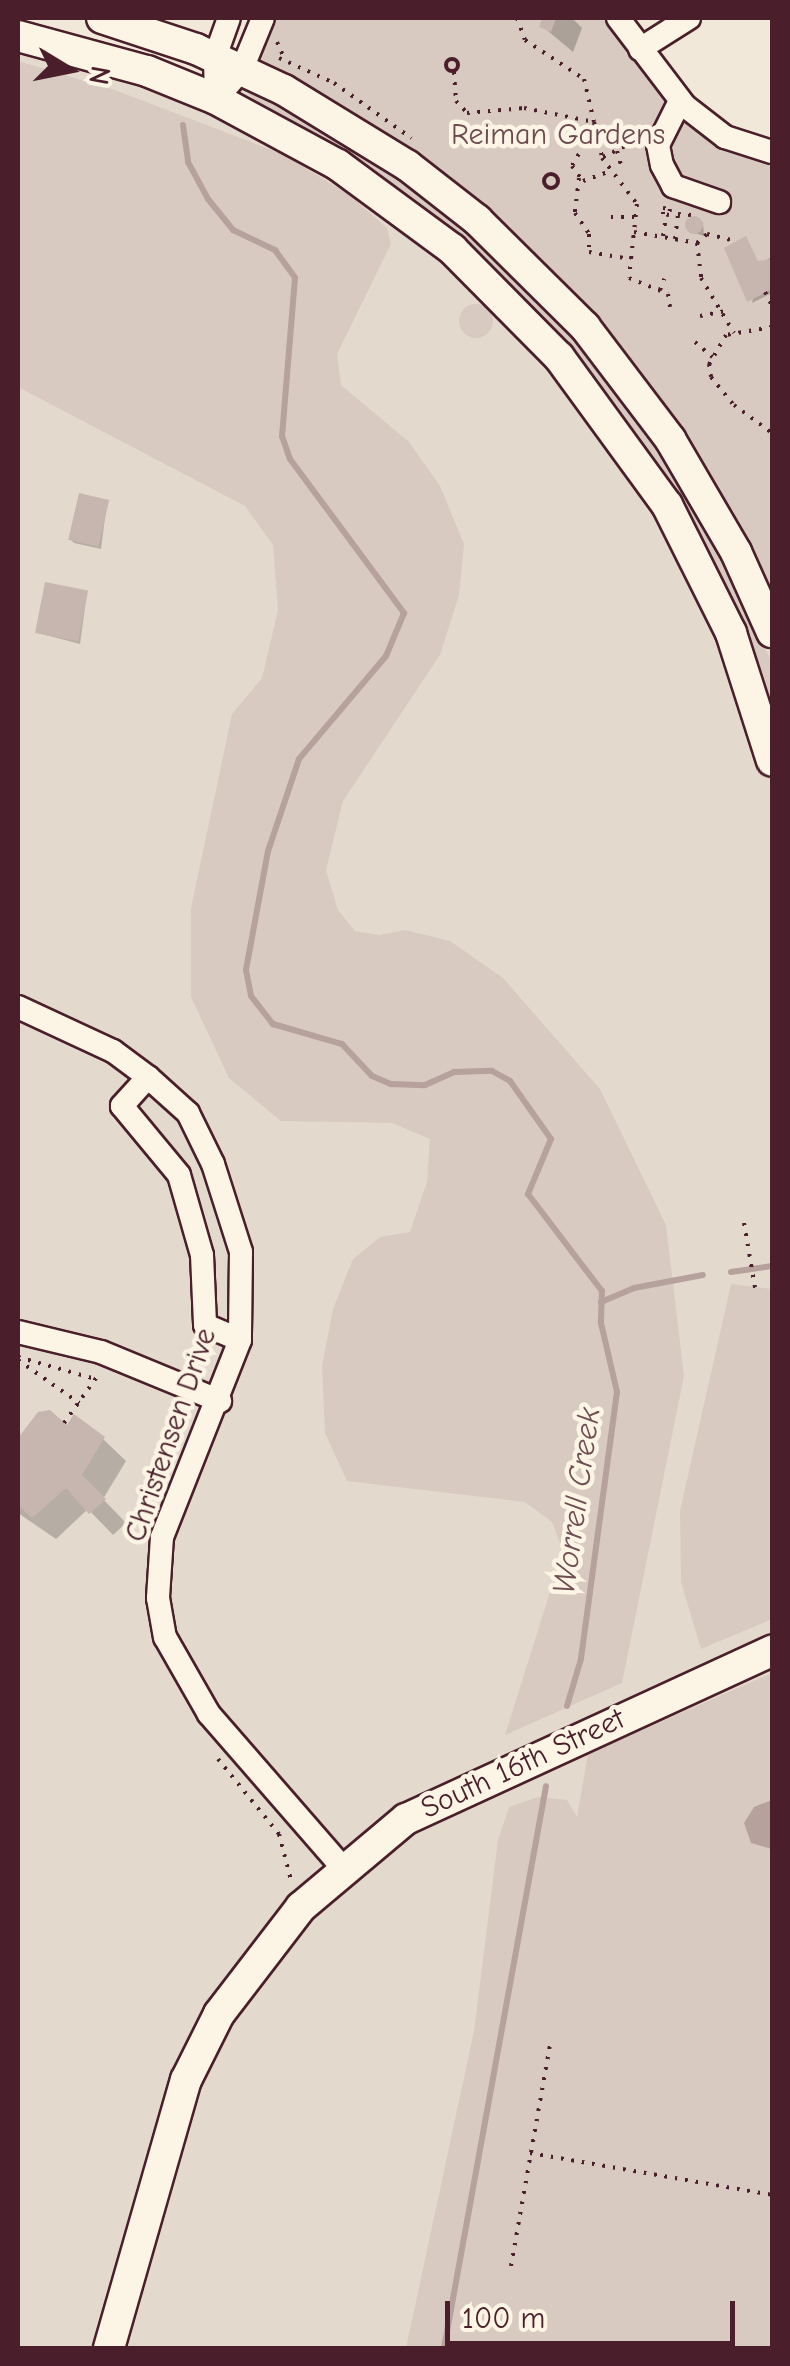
<!DOCTYPE html>
<html>
<head>
<meta charset="utf-8">
<style>
  body { margin:0 }
  #map { position:relative; width:790px; height:2366px; overflow:hidden; background:#f1e8da; font-family:"Comic Neue",sans-serif }
  div>[style] { position:absolute }
  [style*='--x'] { left:calc(var(--x)*1px); top:calc(var(--y)*1px); width:calc(var(--w)*1px); rotate:calc(var(--a)*1deg) }
  .built>* { inset:0; background:#e4d9cd }
  .green>* { inset:0; background:#d8cac0 }
  .round { border-radius:50% }
  .water>* { inset:0; background:#b6a19c }
  .shadow>* { inset:0; background:#0003 }
  .stream>* { height:6px; margin:-3px; padding:0 3px; transform-origin:3px; border-radius:3px; background:#b6a19c }
  .building>* { inset:0; background:#c7b6af; transform-origin:0 0 }
  .path>* { height:4px; margin-top:-2px; transform-origin:0; background:repeating-linear-gradient(90deg,#4a1f2b 0 2.5px,transparent 0 10.5px) }
  .path>.ring { margin:-2px; padding:0; box-sizing:content-box; background:none; border:4px solid #4a1f2b; border-radius:50% }
  .roads { filter:drop-shadow(2px 0 #4a1f2b) drop-shadow(-2px 0 #4a1f2b) drop-shadow(0 2px #4a1f2b) drop-shadow(0 -2px #4a1f2b) }
  .minor>* { height:22px; margin:-11px; padding:0 11px; transform-origin:11px; border-radius:11px; background:#fcf5e5 }
  .major>* { height:30px; margin:-15px; padding:0 15px; transform-origin:15px; border-radius:15px; background:#fcf5e5 }
  span { translate:-50% -50%; white-space:nowrap; text-align:center; line-height:1.15; -webkit-text-stroke:9px #fcf5e5; paint-order:stroke }
  .park-label { font-size:30px; color:#6e4a50 }
  .street-label { font-size:30px; color:#4a1f2b }
  .water-label { font-size:32px; color:#704c53; font-style:italic }
  .frame { position:absolute; inset:0; border:20px solid #4a1f2b; pointer-events:none }
  .north { position:absolute; left:20px; top:20px; width:100px; height:100px; -webkit-text-stroke:8px #fcf5e5; paint-order:stroke; rotate:100deg; font-size:28px; font-weight:700; line-height:40px; text-align:center; color:#4a1f2b }
  .north::after { content:''; display:block; margin:auto; width:35px; height:45px; background:#4a1f2b; clip-path:polygon(50% 0,100% 100%,50% 72%,0 100%) }
  .scale { position:absolute; left:445px; top:2301px; width:290px; height:45px; box-sizing:border-box; border:5px solid #4a1f2b; border-top:0; padding-left:12px; font-size:30px; line-height:35px; white-space:nowrap; color:#4a1f2b; -webkit-text-stroke:8px #fcf5e5; paint-order:stroke }
</style>
</head>
<body>
<div id="map">
  <div class="built">
    <i style="clip-path:polygon(18px 36px,230px 85px,685px 106px,772px 152px,772px 2348px,18px 2348px)"></i>
  </div>
  <div class="green">
    <i style="clip-path:polygon(263px 18px,618px 18px,685px 106px,772px 152px,772px 632px,701px 487px,477px 220px,242px 69px)"></i>
    <i style="clip-path:polygon(18px 61px,115px 90px,282px 154px,348px 194px,387px 228px,391px 244px,337px 354px,341px 385px,409px 442px,440px 486px,464px 544px,459px 595px,440px 655px,343px 801px,326px 870px,338px 910px,355px 931px,379px 935px,405px 930px,450px 941px,503px 978px,600px 1089px,666px 1225px,684px 1376px,622px 1683px,505px 1735px,563px 1551px,552px 1522px,525px 1502px,347px 1481px,325px 1433px,322px 1366px,333px 1309px,353px 1259px,380px 1237px,410px 1232px,427px 1182px,430px 1139px,392px 1123px,281px 1121px,229px 1078px,191px 997px,191px 908px,232px 714px,262px 678px,278px 610px,273px 545px,245px 506px,18px 387px)"></i>
    <i style="clip-path:polygon(248px 85px,438px 202px,557px 310px,689px 487px,772px 663px,772px 714px,675px 493px,575px 354px,491px 267px,265px 111px,245px 90px)"></i>
    <i class="round" style="left:459px;top:304px;width:34px;height:34px"></i>
    <i style="clip-path:polygon(731px 1284px,772px 1289px,772px 1619px,701px 1649px,681px 1582px,680px 1511px)"></i>
    <i style="clip-path:polygon(772px 1673px,772px 2348px,406px 2348px,474px 2031px,498px 1840px,509px 1807px,538px 1797px,567px 1800px,577px 1817px,588px 1754px)"></i>
  </div>
  <div class="water">
    <i style="clip-path:polygon(772px 1800px,772px 1849px,751px 1843px,744px 1823px,754px 1807px)"></i>
  </div>
  <div class="shadow">
    <i style="clip-path:polygon(545px 18px,572px 18px,582px 28px,573px 52px,542px 26px)"></i>
    <i style="clip-path:polygon(686px 221px,703px 222px,704px 236px,688px 231px)"></i>
    <i style="clip-path:polygon(770px 258px,772px 293px,752px 303px,759px 264px)"></i>
    <i style="clip-path:polygon(107px 502px,101px 549px,74px 543px,71px 540px)"></i>
    <i style="clip-path:polygon(87px 593px,80px 644px,38px 633px)"></i>
    <i style="clip-path:polygon(39px 1414px,103px 1439px,126px 1461px,103px 1499px,126px 1523px,113px 1535px,88px 1509px,56px 1539px,18px 1513px,18px 1442px)"></i>
  </div>
  <div class="stream">
    <i style="--x:183;--y:125;--w:37;--a:82"></i>
    <i style="--x:188;--y:162;--w:42;--a:61.6"></i>
    <i style="--x:208;--y:199;--w:40;--a:51"></i>
    <i style="--x:233;--y:230;--w:47;--a:25.5"></i>
    <i style="--x:275;--y:250;--w:34;--a:54"></i>
    <i style="--x:295;--y:278;--w:159;--a:94.7"></i>
    <i style="--x:282;--y:436;--w:24;--a:71"></i>
    <i style="--x:290;--y:459;--w:192;--a:53.5"></i>
    <i style="--x:404;--y:613;--w:47;--a:112.7"></i>
    <i style="--x:386;--y:656;--w:135;--a:130.2"></i>
    <i style="--x:299;--y:759;--w:97;--a:108.6"></i>
    <i style="--x:268;--y:851;--w:121;--a:100.5"></i>
    <i style="--x:246;--y:970;--w:26;--a:79"></i>
    <i style="--x:251;--y:996;--w:36;--a:52"></i>
    <i style="--x:273;--y:1024;--w:72;--a:16.2"></i>
    <i style="--x:342;--y:1044;--w:44;--a:46.8"></i>
    <i style="--x:372;--y:1076;--w:21;--a:23"></i>
    <i style="--x:391;--y:1084;--w:34;--a:2"></i>
    <i style="--x:425;--y:1085;--w:32;--a:-24"></i>
    <i style="--x:454;--y:1072;--w:38;--a:-2"></i>
    <i style="--x:492;--y:1071;--w:21;--a:29"></i>
    <i style="--x:510;--y:1081;--w:71;--a:54.7"></i>
    <i style="--x:551;--y:1139;--w:60;--a:112.7"></i>
    <i style="--x:528;--y:1194;--w:122;--a:52.7"></i>
    <i style="--x:602;--y:1291;--w:32;--a:92"></i>
    <i style="--x:601;--y:1323;--w:71;--a:76.9"></i>
    <i style="--x:617;--y:1392;--w:269;--a:97.7"></i>
    <i style="--x:581;--y:1659;--w:49;--a:106.6"></i>
    <i style="--x:731;--y:1272;--w:41;--a:-8.3"></i>
    <i style="--x:601;--y:1302;--w:36;--a:-23"></i>
    <i style="--x:634;--y:1288;--w:70;--a:-10.7"></i>
    <i style="--x:444;--y:2348;--w:571;--a:-79.71"></i>
  </div>
  <div class="building">
    <i style="clip-path:polygon(542px 18px,556px 18px,551px 32px,539px 27px)"></i>
    <i class="round" style="left:685px;top:216px;width:18px;height:18px"></i>
    <i style="clip-path:polygon(746px 236px,758px 261px,772px 259px,772px 289px,747px 302px,724px 248px)"></i>
    <i style="left:79px;top:493px;width:31px;height:48px;rotate:13deg"></i>
    <i style="left:45px;top:582px;width:44px;height:52px;rotate:11deg"></i>
    <i style="clip-path:polygon(50px 1410px,67px 1425px,74px 1414px,105px 1437px,82px 1475px,106px 1499px,89px 1514px,66px 1488px,32px 1518px,18px 1505px,18px 1438px,38px 1412px)"></i>
  </div>
  <div class="path">
    <i style="--x:517;--y:18;--w:23;--a:70"></i>
    <i style="--x:525;--y:40;--w:71;--a:33.5"></i>
    <i style="--x:584;--y:79;--w:44;--a:76.9"></i>
    <i style="--x:277;--y:42;--w:20;--a:66"></i>
    <i style="--x:279;--y:58;--w:60;--a:24.4"></i>
    <i style="--x:334;--y:83;--w:95;--a:35.5"></i>
    <i class="ring" style="left:446px;top:59px;width:8px;height:8px"></i>
    <i style="--x:454;--y:72;--w:29;--a:86"></i>
    <i style="--x:456;--y:101;--w:16;--a:47"></i>
    <i style="--x:467;--y:113;--w:57;--a:-5"></i>
    <i style="--x:524;--y:108;--w:71;--a:11.3"></i>
    <i style="--x:594;--y:122;--w:37;--a:77"></i>
    <i style="--x:602;--y:158;--w:58;--a:52.7"></i>
    <i style="--x:637;--y:204;--w:74;--a:96.2"></i>
    <i style="--x:629;--y:278;--w:42;--a:22.3"></i>
    <i style="--x:668;--y:294;--w:13;--a:81"></i>
    <i style="--x:617;--y:151;--w:15;--a:74"></i>
    <i style="--x:603;--y:157;--w:25;--a:-26"></i>
    <i style="--x:626;--y:146;--w:18;--a:-153"></i>
    <i style="--x:610;--y:138;--w:27;--a:165"></i>
    <i style="--x:584;--y:145;--w:24;--a:120"></i>
    <i style="--x:572;--y:166;--w:19;--a:54"></i>
    <i style="--x:583;--y:181;--w:29;--a:-20"></i>
    <i class="ring" style="left:544px;top:174px;width:10px;height:10px"></i>
    <i style="--x:579;--y:178;--w:35;--a:97"></i>
    <i style="--x:575;--y:213;--w:25;--a:56"></i>
    <i style="--x:589;--y:234;--w:18;--a:90"></i>
    <i style="--x:589;--y:252;--w:42;--a:9.7"></i>
    <i style="--x:663;--y:208;--w:7;--a:8"></i>
    <i style="--x:670;--y:209;--w:6;--a:99"></i>
    <i style="--x:669;--y:215;--w:6;--a:-171"></i>
    <i style="--x:663;--y:214;--w:6;--a:-90"></i>
    <i style="--x:611;--y:217;--w:26;--a:0"></i>
    <i style="--x:634;--y:232;--w:64;--a:9.9"></i>
    <i style="--x:697;--y:243;--w:35;--a:83"></i>
    <i style="--x:701;--y:278;--w:64;--a:59"></i>
    <i style="--x:663;--y:236;--w:20;--a:-81"></i>
    <i style="--x:675;--y:239;--w:25;--a:-83"></i>
    <i style="--x:678;--y:214;--w:13;--a:4"></i>
    <i style="--x:697;--y:243;--w:13;--a:-42"></i>
    <i style="--x:707;--y:234;--w:30;--a:14"></i>
    <i style="--x:660;--y:290;--w:12;--a:-70"></i>
    <i style="--x:765;--y:292;--w:16;--a:63"></i>
    <i style="--x:700;--y:316;--w:25;--a:-11"></i>
    <i style="--x:772;--y:327;--w:47;--a:170.1"></i>
    <i style="--x:726;--y:335;--w:34;--a:120"></i>
    <i style="--x:709;--y:364;--w:13;--a:81"></i>
    <i style="--x:711;--y:377;--w:36;--a:51"></i>
    <i style="--x:734;--y:405;--w:47;--a:36.4"></i>
    <i style="--x:695;--y:342;--w:23;--a:41"></i>
    <i style="--x:744;--y:1223;--w:71;--a:80.3"></i>
    <i style="--x:18;--y:1357;--w:81;--a:15.8"></i>
    <i style="--x:18;--y:1360;--w:75;--a:35.2"></i>
    <i style="--x:64;--y:1423;--w:60;--a:-54.5"></i>
    <i style="--x:177;--y:1440;--w:31;--a:-77"></i>
    <i style="--x:218;--y:1759;--w:97;--a:50.9"></i>
    <i style="--x:279;--y:1834;--w:52;--a:75.4"></i>
    <i style="--x:530;--y:2153;--w:246;--a:9.8"></i>
    <i style="--x:511;--y:2266;--w:230;--a:-80"></i>
  </div>
  <div class="roads">
    <div class="minor">
      <i style="--x:618;--y:18;--w:111;--a:52.7"></i>
      <i style="--x:685;--y:106;--w:51;--a:37.8"></i>
      <i style="--x:725;--y:137;--w:49;--a:17.7"></i>
      <i style="--x:640;--y:49;--w:58;--a:-32.3"></i>
      <i style="--x:216;--y:99;--w:40;--a:-49"></i>
      <i style="--x:242;--y:69;--w:55;--a:-67.6"></i>
      <i style="--x:216;--y:99;--w:42;--a:-91.4"></i>
      <i style="--x:215;--y:57;--w:41;--a:-70.3"></i>
      <i style="--x:680;--y:101;--w:49;--a:116.6"></i>
      <i style="--x:658;--y:145;--w:20;--a:79"></i>
      <i style="--x:662;--y:165;--w:24;--a:62"></i>
      <i style="--x:673;--y:186;--w:49;--a:19.2"></i>
      <i style="--x:18;--y:1007;--w:105;--a:24.9"></i>
      <i style="--x:113;--y:1051;--w:44;--a:36.6"></i>
      <i style="--x:148;--y:1077;--w:54;--a:42"></i>
      <i style="--x:188;--y:1113;--w:57;--a:63.9"></i>
      <i style="--x:213;--y:1164;--w:92;--a:72.3"></i>
      <i style="--x:241;--y:1252;--w:88;--a:90.7"></i>
      <i style="--x:240;--y:1340;--w:212;--a:111.6"></i>
      <i style="--x:162;--y:1537;--w:61;--a:93.8"></i>
      <i style="--x:158;--y:1598;--w:40;--a:80"></i>
      <i style="--x:165;--y:1637;--w:89;--a:60.3"></i>
      <i style="--x:209;--y:1714;--w:203;--a:49"></i>
      <i style="--x:148;--y:1077;--w:39;--a:132"></i>
      <i style="--x:122;--y:1106;--w:89;--a:50.4"></i>
      <i style="--x:179;--y:1175;--w:83;--a:74"></i>
      <i style="--x:202;--y:1255;--w:70;--a:87.5"></i>
      <i style="--x:205;--y:1325;--w:38;--a:23"></i>
      <i style="--x:18;--y:1332;--w:85;--a:13.5"></i>
      <i style="--x:101;--y:1352;--w:129;--a:22.4"></i>
    </div>
    <div class="major">
      <i style="--x:102;--y:18;--w:99;--a:18.3"></i>
      <i style="--x:196;--y:49;--w:97;--a:25"></i>
      <i style="--x:284;--y:90;--w:145;--a:31.5"></i>
      <i style="--x:408;--y:166;--w:88;--a:38"></i>
      <i style="--x:477;--y:220;--w:152;--a:44.7"></i>
      <i style="--x:585;--y:327;--w:141;--a:52.8"></i>
      <i style="--x:670;--y:439;--w:131;--a:59.7"></i>
      <i style="--x:736;--y:552;--w:88;--a:65.8"></i>
      <i style="--x:18;--y:36;--w:134;--a:15.2"></i>
      <i style="--x:147;--y:71;--w:74;--a:22.1"></i>
      <i style="--x:216;--y:99;--w:139;--a:28.4"></i>
      <i style="--x:338;--y:165;--w:142;--a:36.4"></i>
      <i style="--x:452;--y:249;--w:152;--a:45.3"></i>
      <i style="--x:559;--y:357;--w:183;--a:53.9"></i>
      <i style="--x:667;--y:505;--w:143;--a:63.4"></i>
      <i style="--x:731;--y:633;--w:134;--a:72.2"></i>
      <i style="--x:109;--y:2348;--w:279;--a:-74"></i>
      <i style="--x:186;--y:2080;--w:74;--a:-63.4"></i>
      <i style="--x:219;--y:2014;--w:135;--a:-52.5"></i>
      <i style="--x:301;--y:1907;--w:137;--a:-40"></i>
      <i style="--x:406;--y:1819;--w:403;--a:-24.7"></i>
    </div>
  </div>
  <div class="park-label">
    <span style="left:558px;top:135px">Reiman Gardens</span>
  </div>
  <div class="street-label">
    <span style="left:171px;top:1435px;rotate:-71deg">Christensen Drive</span>
    <span style="left:523px;top:1764px;rotate:-25deg">South 16th Street</span>
  </div>
  <div class="water-label">
    <span style="left:577px;top:1501px;rotate:-82deg">Worrell Creek</span>
  </div>
  <div class="frame"></div>
  <div class="north">N</div>
  <div class="scale">100 m</div>
</div>
</body>
</html>
